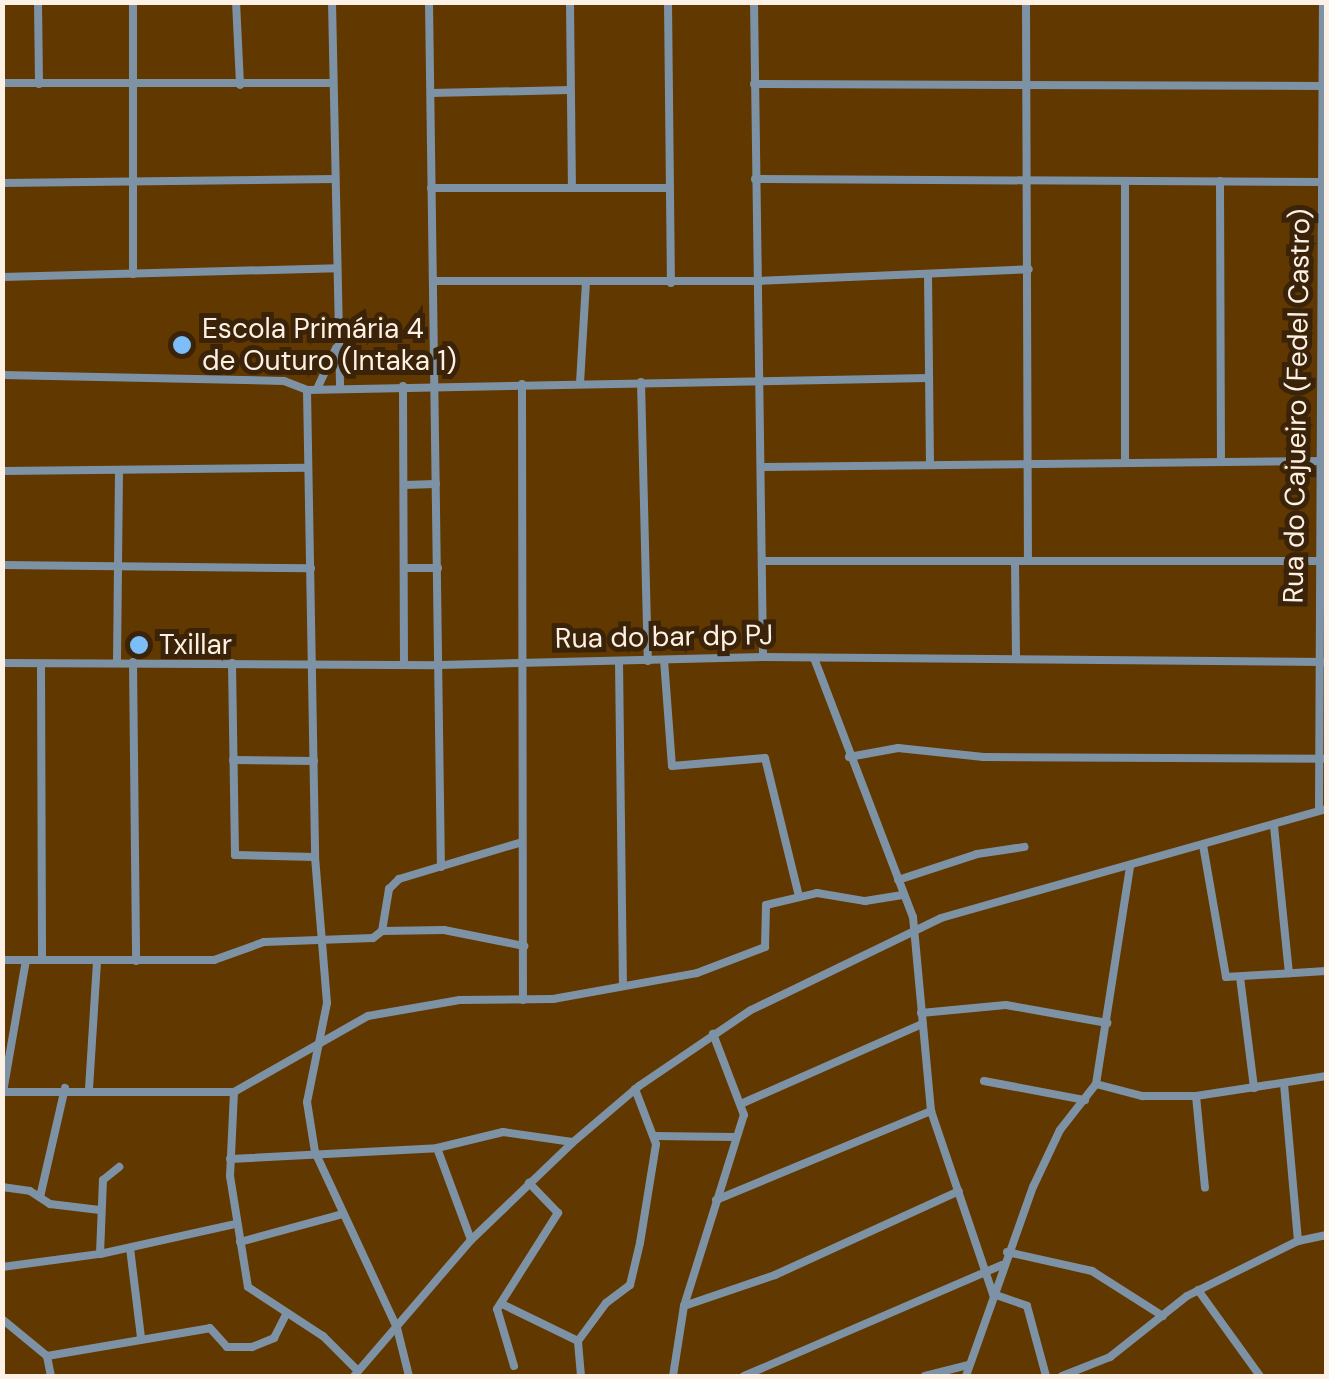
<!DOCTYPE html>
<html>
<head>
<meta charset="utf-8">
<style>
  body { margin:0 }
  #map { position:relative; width:1329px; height:1379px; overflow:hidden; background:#603800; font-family:"DM Sans",sans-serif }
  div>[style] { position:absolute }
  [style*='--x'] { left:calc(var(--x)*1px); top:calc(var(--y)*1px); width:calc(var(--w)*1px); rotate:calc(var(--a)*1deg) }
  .street>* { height:8px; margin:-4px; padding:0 4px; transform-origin:4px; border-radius:4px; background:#7e92a5 }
  .dots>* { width:28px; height:28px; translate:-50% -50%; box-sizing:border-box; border:5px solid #3a2308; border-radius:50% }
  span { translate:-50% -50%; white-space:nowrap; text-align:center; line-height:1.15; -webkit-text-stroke:10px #3a2308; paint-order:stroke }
  .poi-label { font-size:28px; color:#fdf0e4 }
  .left { translate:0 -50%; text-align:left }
  .street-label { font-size:28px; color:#fdf0e4 }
  .frame { position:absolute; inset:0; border:5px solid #fdf0e4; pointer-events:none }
</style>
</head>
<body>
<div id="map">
  <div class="street">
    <i style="--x:38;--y:2;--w:82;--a:89.3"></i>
    <i style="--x:236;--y:2;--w:83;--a:87.2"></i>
    <i style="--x:332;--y:2;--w:386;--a:88.8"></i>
    <i style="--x:429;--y:2;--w:865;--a:89.21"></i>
    <i style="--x:570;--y:2;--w:186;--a:89.4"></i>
    <i style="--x:668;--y:2;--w:281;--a:89.4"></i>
    <i style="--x:754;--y:2;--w:655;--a:89.21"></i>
    <i style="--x:1026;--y:2;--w:559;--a:89.8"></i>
    <i style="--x:2;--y:83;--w:331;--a:0"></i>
    <i style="--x:754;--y:84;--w:571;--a:0.2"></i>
    <i style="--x:431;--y:93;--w:139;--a:-1.2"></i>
    <i style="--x:755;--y:179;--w:571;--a:0.3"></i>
    <i style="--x:1220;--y:181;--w:279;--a:89.8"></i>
    <i style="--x:1125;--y:182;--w:278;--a:90"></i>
    <i style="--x:2;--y:183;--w:333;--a:-0.7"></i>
    <i style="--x:431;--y:188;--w:238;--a:0"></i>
    <i style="--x:133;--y:274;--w:272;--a:-90"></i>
    <i style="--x:928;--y:275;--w:187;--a:89.4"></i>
    <i style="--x:2;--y:277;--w:335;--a:-1.5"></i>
    <i style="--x:434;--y:281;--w:324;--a:0"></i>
    <i style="--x:758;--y:281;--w:271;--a:-2.5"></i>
    <i style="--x:2;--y:375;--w:282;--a:1.2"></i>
    <i style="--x:284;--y:381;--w:25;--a:21"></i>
    <i style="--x:307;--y:390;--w:622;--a:-1.11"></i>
    <i style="--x:641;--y:382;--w:279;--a:88.6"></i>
    <i style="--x:580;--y:383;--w:102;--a:-86.6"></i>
    <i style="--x:522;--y:384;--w:616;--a:89.91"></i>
    <i style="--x:403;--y:386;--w:279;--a:89.8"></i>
    <i style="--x:317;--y:389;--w:45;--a:-65.1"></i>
    <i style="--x:307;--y:390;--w:467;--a:89"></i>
    <i style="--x:315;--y:857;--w:146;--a:85.3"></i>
    <i style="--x:327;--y:1003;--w:101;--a:101.4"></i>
    <i style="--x:307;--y:1102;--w:51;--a:80.9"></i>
    <i style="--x:315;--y:1152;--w:194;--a:65"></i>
    <i style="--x:397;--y:1328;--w:49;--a:76"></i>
    <i style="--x:764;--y:467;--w:562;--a:-0.61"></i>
    <i style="--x:2;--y:471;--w:306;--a:-0.6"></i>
    <i style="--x:404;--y:485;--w:32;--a:-2"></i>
    <i style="--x:765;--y:561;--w:561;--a:0"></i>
    <i style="--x:1015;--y:561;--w:98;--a:89.4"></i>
    <i style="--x:2;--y:565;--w:309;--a:0.6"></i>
    <i style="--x:404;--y:568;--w:34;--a:0"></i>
    <i style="--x:814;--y:658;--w:277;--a:69.1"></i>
    <i style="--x:913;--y:917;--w:195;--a:84.7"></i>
    <i style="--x:931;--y:1111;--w:193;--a:71.3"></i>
    <i style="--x:993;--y:1294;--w:36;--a:19"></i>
    <i style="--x:1027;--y:1306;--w:73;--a:74.8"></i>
    <i style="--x:664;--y:660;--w:106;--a:85.7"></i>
    <i style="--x:672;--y:766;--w:93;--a:-4.9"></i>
    <i style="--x:765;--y:758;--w:142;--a:76.2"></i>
    <i style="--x:619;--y:661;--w:323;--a:89.3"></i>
    <i style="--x:117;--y:662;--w:190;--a:-89.4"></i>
    <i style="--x:133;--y:662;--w:299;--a:89.4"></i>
    <i style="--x:2;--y:663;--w:438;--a:0.3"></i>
    <i style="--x:440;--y:665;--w:323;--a:-1.4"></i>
    <i style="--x:763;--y:657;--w:563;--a:0.51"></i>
    <i style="--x:232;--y:663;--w:192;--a:89.1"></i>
    <i style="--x:235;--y:855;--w:80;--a:1.4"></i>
    <i style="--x:41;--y:664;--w:296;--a:89.8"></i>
    <i style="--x:849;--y:757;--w:50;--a:-10.4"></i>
    <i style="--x:898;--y:748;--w:86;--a:6"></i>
    <i style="--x:984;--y:757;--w:342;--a:0.3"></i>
    <i style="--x:233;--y:760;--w:81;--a:0.7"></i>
    <i style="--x:1319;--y:810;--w:808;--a:-89.72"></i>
    <i style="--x:1274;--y:826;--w:148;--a:84.2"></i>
    <i style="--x:1203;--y:845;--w:134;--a:80.1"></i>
    <i style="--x:1226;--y:977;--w:100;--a:-3.4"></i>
    <i style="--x:898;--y:880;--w:83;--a:-18.2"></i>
    <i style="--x:977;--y:854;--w:48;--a:-8.5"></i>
    <i style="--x:382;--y:931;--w:62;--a:-0.9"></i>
    <i style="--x:444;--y:930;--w:82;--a:11.3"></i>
    <i style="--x:2;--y:960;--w:212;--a:0"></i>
    <i style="--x:214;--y:960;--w:53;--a:-19.8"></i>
    <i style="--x:264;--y:942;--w:109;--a:-2.1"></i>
    <i style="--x:373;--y:938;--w:11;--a:-38"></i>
    <i style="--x:382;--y:931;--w:43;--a:-80.5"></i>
    <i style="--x:389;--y:889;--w:14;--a:-45"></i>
    <i style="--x:399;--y:879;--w:128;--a:-16.7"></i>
    <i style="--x:1240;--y:977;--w:112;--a:82.8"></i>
    <i style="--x:921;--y:1013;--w:85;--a:-5.4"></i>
    <i style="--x:1006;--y:1005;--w:103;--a:10.1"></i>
    <i style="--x:984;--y:1081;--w:103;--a:10.7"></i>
    <i style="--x:1096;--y:1084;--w:48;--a:14.6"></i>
    <i style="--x:1142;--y:1096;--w:54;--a:0"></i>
    <i style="--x:1196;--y:1096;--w:132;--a:-8.7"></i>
    <i style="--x:1284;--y:1084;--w:158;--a:84.9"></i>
    <i style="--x:89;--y:1089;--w:126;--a:-86.4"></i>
    <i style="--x:2;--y:1092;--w:232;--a:0"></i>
    <i style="--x:234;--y:1092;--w:154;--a:-29.6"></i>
    <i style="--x:368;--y:1016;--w:93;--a:-9.9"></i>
    <i style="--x:460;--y:1000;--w:93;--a:-0.6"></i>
    <i style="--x:553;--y:999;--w:146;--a:-10.2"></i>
    <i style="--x:697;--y:973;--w:73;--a:-20.9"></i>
    <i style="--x:765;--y:947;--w:42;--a:-88.6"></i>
    <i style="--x:766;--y:905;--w:52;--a:-13.2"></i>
    <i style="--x:817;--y:893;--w:49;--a:9.5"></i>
    <i style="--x:865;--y:901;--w:38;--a:-9"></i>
    <i style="--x:3;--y:1092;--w:134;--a:-80.1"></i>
    <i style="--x:234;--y:1092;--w:84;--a:92.7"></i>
    <i style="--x:230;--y:1176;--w:112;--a:80.8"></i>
    <i style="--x:248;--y:1287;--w:90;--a:33.2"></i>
    <i style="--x:323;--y:1336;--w:49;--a:45"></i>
    <i style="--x:1196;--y:1096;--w:92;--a:84.4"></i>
    <i style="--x:743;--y:1103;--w:196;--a:-23.8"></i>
    <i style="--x:655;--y:1136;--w:79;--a:0.7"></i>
    <i style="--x:437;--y:1148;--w:98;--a:69.7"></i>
    <i style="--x:230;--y:1159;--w:207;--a:-3"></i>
    <i style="--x:437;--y:1148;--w:68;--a:-13.6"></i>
    <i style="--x:503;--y:1132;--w:70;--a:8.2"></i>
    <i style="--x:2;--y:1187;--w:28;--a:8"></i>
    <i style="--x:30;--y:1191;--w:24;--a:33"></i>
    <i style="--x:50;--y:1204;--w:50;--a:6.8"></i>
    <i style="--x:40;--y:1197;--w:112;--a:-77.1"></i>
    <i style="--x:716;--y:1200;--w:233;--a:-22.5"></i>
    <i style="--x:240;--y:1242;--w:107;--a:-15.2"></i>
    <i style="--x:130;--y:1248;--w:90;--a:83"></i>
    <i style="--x:1007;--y:1252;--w:87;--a:12.6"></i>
    <i style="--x:1092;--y:1271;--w:84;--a:32.4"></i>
    <i style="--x:100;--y:1254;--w:74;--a:-87.7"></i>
    <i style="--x:103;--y:1180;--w:21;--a:-39"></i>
    <i style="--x:2;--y:1267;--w:99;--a:-7.6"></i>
    <i style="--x:100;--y:1254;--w:138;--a:-12.5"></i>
    <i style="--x:1198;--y:1290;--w:106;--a:54.2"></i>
    <i style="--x:504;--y:1305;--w:82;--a:25.9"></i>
    <i style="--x:684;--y:1306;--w:96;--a:-18.8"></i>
    <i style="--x:775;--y:1275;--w:202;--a:-24.5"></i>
    <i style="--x:2;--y:1319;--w:58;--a:39.4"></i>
    <i style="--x:47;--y:1356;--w:20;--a:79"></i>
    <i style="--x:47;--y:1356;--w:165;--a:-9.7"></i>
    <i style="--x:210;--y:1328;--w:25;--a:48"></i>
    <i style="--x:227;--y:1347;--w:25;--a:0"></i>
    <i style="--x:252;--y:1347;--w:24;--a:-22"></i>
    <i style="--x:274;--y:1338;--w:25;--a:-63"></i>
    <i style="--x:514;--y:1366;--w:59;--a:-106.6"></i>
    <i style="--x:497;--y:1309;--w:114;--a:-57.6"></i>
    <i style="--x:558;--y:1213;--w:42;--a:-134"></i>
    <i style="--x:354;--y:1376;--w:179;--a:-49.3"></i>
    <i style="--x:471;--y:1240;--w:140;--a:-43.8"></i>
    <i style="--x:572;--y:1143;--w:88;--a:-40.4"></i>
    <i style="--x:639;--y:1086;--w:135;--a:-34.2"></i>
    <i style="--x:751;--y:1010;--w:211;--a:-25.8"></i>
    <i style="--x:941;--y:918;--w:400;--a:-15.8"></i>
    <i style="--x:581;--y:1376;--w:35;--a:-95"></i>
    <i style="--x:578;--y:1341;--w:47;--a:-53.6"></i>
    <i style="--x:606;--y:1303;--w:30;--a:-37"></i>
    <i style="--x:630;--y:1285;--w:43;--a:-76.6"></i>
    <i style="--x:640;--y:1243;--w:100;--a:-80.8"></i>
    <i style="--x:656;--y:1144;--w:59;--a:-110.9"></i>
    <i style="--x:673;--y:1376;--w:71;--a:-81.1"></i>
    <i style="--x:684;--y:1306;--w:200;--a:-72.6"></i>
    <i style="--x:744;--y:1115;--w:87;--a:-110.9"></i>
    <i style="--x:744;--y:1376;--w:281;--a:-23.3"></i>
    <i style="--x:925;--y:1376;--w:44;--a:-14.3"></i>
    <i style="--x:966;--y:1376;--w:201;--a:-70.5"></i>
    <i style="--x:1033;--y:1187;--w:63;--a:-64.7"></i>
    <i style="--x:1060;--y:1130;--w:58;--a:-52"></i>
    <i style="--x:1096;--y:1084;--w:220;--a:-81.1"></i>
    <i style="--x:1062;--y:1376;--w:52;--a:-21.6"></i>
    <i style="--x:1110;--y:1357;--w:98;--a:-38.4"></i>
    <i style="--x:1187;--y:1296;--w:124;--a:-26.4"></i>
    <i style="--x:1298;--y:1241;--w:29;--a:-12"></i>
  </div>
  <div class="dots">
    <i style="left:182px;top:345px;background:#7cbef9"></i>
    <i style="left:139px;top:645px;background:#7cbef9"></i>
  </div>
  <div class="poi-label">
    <span class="left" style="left:202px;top:345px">Escola Primária 4<br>de Outuro (Intaka 1)</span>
    <span class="left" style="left:159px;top:645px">Txillar</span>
  </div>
  <div class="street-label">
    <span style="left:1297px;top:406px;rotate:-89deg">Rua do Cajueiro (Fedel Castro)</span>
    <span style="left:664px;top:637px;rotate:-1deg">Rua do bar dp PJ</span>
  </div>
  <div class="frame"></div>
</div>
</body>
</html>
